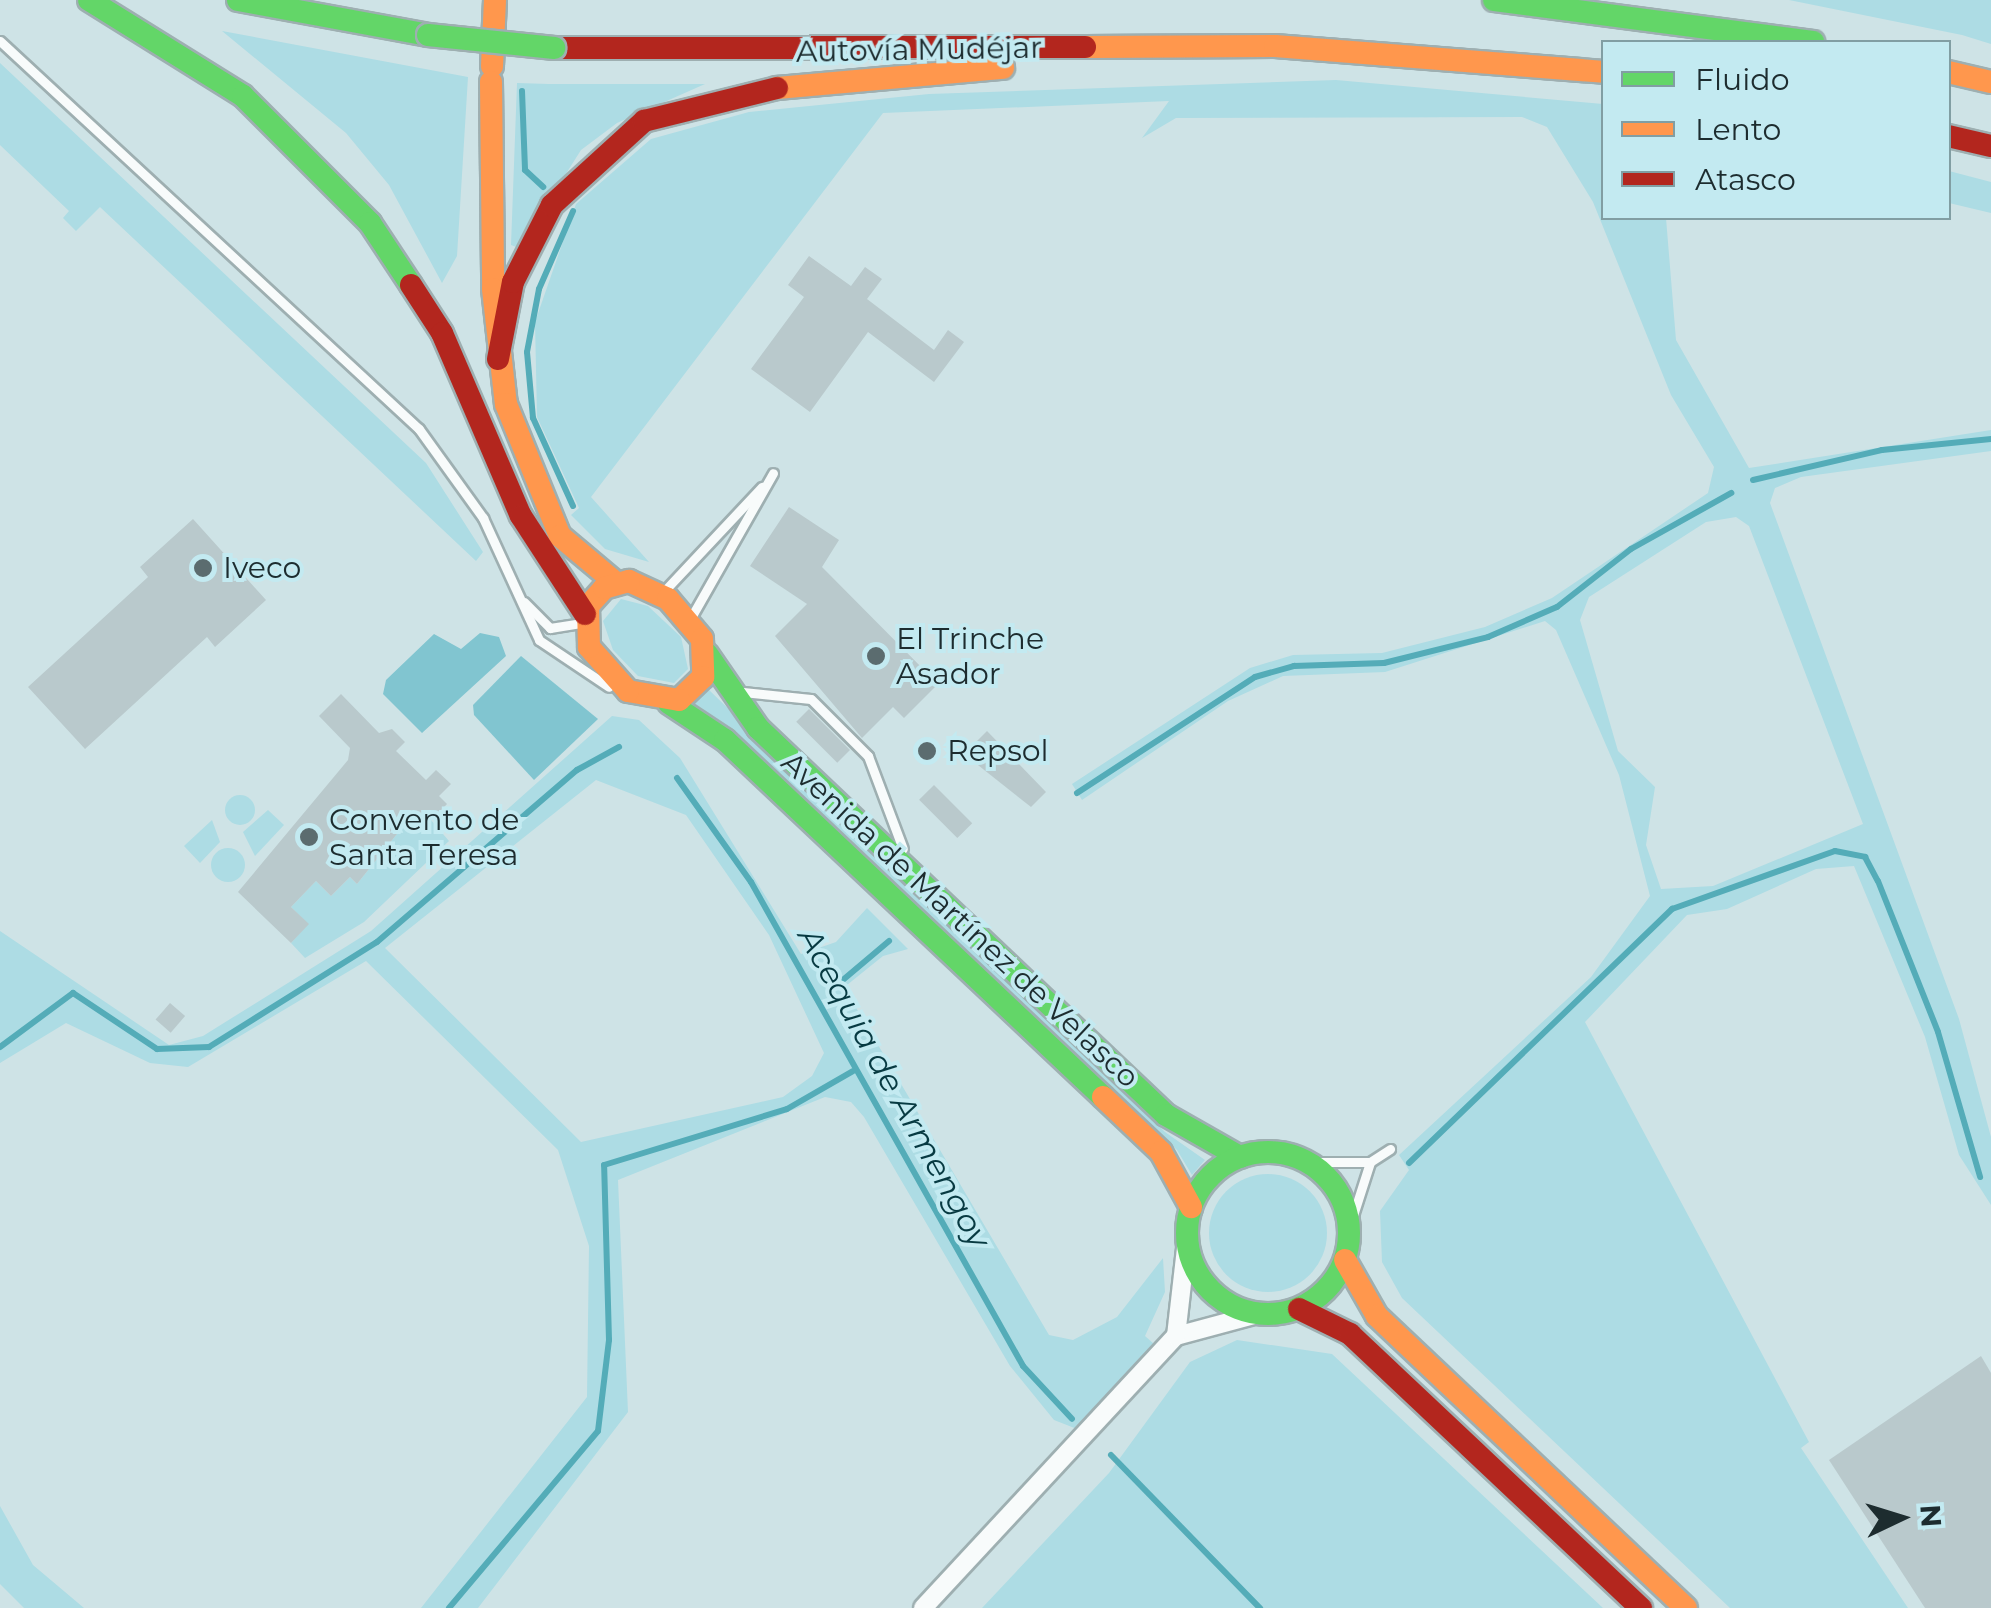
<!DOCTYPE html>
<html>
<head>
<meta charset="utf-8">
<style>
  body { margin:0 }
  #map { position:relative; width:1991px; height:1608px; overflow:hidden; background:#cee3e6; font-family:Montserrat,sans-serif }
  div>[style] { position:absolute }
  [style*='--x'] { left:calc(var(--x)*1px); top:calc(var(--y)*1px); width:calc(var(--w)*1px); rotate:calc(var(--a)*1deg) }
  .green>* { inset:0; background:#addce4 }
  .round { border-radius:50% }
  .forest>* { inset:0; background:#81c5d0 }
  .stream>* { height:6px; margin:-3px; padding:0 3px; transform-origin:3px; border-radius:3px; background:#54acb8 }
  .building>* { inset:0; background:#b9c9cc; transform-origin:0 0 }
  .roads { filter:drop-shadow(2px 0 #9eafb1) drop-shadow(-2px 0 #9eafb1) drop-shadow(0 2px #9eafb1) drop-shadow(0 -2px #9eafb1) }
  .lane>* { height:9px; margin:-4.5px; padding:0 4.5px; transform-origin:4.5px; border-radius:4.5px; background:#f8fbfb }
  .street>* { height:18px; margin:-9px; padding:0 9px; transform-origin:9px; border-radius:9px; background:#f8fbfb }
  .fast>* { height:22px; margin:-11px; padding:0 11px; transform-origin:11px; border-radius:11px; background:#63d668 }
  .fast>.ring { margin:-11px; padding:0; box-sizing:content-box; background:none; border:22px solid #63d668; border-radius:50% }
  .slow>* { height:22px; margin:-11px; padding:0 11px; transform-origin:11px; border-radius:11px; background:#ff974d }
  .jam>* { height:22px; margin:-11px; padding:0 11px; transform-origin:11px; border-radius:11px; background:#b3261e }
  .bridges { filter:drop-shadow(2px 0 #9eafb1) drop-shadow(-2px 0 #9eafb1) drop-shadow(0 2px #9eafb1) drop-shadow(0 -2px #9eafb1) }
  .fast-bridge>* { height:22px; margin:-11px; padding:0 11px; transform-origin:11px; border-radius:11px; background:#63d668 }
  .dots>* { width:28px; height:28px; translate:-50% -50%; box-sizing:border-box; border:5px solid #c3eaf1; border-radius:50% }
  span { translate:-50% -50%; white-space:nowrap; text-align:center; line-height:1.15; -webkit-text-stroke:8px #c3eaf1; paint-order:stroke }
  .street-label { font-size:30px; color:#1d2c2f }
  .poi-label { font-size:30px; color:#1d2c2f }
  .left { translate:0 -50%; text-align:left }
  .water-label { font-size:32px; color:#073a42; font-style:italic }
  .legend { position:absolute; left:1601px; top:40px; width:350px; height:180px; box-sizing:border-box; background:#c3eaf1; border:2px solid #819ea3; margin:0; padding:12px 18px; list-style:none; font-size:30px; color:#1d2c2f }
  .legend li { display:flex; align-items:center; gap:20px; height:50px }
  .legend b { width:50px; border:2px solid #819ea3 }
  .north { position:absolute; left:1851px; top:1468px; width:100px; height:100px; -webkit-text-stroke:8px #c3eaf1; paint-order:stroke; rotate:86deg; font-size:28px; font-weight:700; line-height:40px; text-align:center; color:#1d2c2f }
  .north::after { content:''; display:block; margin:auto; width:35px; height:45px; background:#1d2c2f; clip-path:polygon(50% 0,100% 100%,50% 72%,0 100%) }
</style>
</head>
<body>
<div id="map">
  <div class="green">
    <i style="clip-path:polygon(1789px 0,1991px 0,1991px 44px,1962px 35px)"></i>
    <i style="clip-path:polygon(222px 31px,468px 77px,457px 256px,442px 283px,389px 185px,346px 133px)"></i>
    <i style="clip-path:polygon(0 63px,426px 463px,483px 552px,476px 561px,100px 207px,76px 231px,63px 218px,69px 211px,0 145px)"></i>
    <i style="clip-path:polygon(evenodd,1336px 80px,1603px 104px,1604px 218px,1666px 218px,1676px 340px,1749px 468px,1991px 430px,1991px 451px,1801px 477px,1775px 488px,1770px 503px,1959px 1019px,1991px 1137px,1991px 1205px,1959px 1155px,1925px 1037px,1854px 866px,1816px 869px,1727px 909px,1687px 915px,1585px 1022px,1809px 1442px,1801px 1448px,1908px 1608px,1730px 1608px,1402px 1298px,1382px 1262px,1380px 1211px,1409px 1170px,1399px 1155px,1591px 977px,1650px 896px,1619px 775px,1556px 630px,1545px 621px,1385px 672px,1283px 676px,1228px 701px,1082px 800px,1072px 784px,1250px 668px,1293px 655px,1382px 653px,1485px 627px,1552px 598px,1708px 493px,1714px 467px,1671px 395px,1593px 202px,1547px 127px,1522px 117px,1176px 118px,1142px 138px,1169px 101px,883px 113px,591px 497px,649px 562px,605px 549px,571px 515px,579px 508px,537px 417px,535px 322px,576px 204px,651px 139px,749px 112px,929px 94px,1336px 80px,1736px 517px,1749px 526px,1863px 824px,1713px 886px,1661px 889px,1646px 845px,1655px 787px,1618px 751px,1580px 620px,1589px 597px,1706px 522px,1736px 517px)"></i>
    <i style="clip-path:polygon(517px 83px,549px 84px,705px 84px,617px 123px,581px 150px,519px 248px,511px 245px)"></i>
    <i style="clip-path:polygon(1949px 171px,1991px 182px,1991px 213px,1949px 203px)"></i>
    <i style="clip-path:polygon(621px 599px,648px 606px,681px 637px,688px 669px,674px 683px,638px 676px,613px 650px,603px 621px)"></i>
    <i style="clip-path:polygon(708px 689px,1165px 1132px,1205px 1160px,1192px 1175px,1177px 1150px,693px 704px)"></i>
    <i style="clip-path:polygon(evenodd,612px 716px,639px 720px,680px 758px,801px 954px,836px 942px,867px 908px,908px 949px,883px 956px,847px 985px,851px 999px,1049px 1335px,1073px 1340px,1117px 1317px,1163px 1258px,1165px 1292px,1145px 1336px,1154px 1344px,1077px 1429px,1054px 1420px,1010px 1366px,864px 1117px,851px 1102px,825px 1097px,618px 1180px,628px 1412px,478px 1608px,421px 1608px,587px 1397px,589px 1246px,558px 1150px,366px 961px,188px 1067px,150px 1063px,66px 1023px,0 1063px,0 931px,169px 1045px,203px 1036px,371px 931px,612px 716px,596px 780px,686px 815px,769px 935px,824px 1053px,812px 1076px,783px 1097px,581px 1142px,385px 948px,596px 780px)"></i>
    <i class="round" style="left:225px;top:795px;width:30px;height:30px"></i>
    <i style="clip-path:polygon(268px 810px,284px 825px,255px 856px,243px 832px)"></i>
    <i style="clip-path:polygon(409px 819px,431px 820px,449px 841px,364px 922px,305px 958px,291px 943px,308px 924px,291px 907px,316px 881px,331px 896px,350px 877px,357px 884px)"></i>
    <i style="clip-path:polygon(212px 820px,220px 842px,200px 863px,184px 846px)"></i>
    <i class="round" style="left:211px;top:848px;width:34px;height:34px"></i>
    <i class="round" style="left:1209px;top:1174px;width:118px;height:118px"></i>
    <i style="clip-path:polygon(1237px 1340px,1332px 1354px,1603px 1608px,982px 1608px,1109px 1473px,1190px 1362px)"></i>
    <i style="clip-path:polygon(0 1506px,33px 1565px,84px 1608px,24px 1608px,0 1584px)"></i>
  </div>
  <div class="forest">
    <i style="clip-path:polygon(480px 633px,499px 637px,506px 656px,422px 733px,383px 694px,386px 680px,434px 634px,461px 649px)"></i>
    <i style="clip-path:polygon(521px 656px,598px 719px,534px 780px,474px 715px,473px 705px)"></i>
  </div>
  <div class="stream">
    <i style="--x:522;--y:91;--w:79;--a:87.8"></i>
    <i style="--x:525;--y:170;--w:25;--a:43"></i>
    <i style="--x:1753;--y:480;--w:132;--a:-13.1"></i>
    <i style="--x:1882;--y:450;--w:110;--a:-5.8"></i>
    <i style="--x:573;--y:506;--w:97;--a:-114.4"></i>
    <i style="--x:533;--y:418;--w:66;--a:-95.2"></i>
    <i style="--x:527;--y:352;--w:64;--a:-79.2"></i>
    <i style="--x:539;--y:289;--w:85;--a:-66.4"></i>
    <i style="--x:677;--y:778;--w:128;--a:54.6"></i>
    <i style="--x:751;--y:882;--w:555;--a:60.66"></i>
    <i style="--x:1023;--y:1366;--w:72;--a:47.2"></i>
    <i style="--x:1077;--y:793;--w:212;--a:-33.1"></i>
    <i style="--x:1255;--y:677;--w:41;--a:-15.8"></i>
    <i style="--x:1294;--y:666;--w:90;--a:-1.9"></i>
    <i style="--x:1384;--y:663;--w:107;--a:-14"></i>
    <i style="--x:1488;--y:637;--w:75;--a:-23.5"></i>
    <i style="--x:1557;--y:607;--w:94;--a:-38.1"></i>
    <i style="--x:1631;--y:549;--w:115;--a:-29.2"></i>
    <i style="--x:844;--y:979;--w:59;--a:-40.2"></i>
    <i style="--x:0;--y:1047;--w:91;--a:-36.5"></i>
    <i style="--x:73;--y:993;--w:101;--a:33.7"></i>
    <i style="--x:157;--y:1049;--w:52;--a:-2.2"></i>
    <i style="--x:209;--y:1047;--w:198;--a:-32"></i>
    <i style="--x:377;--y:942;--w:264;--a:-40.7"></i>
    <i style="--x:577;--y:770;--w:48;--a:-28.7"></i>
    <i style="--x:1409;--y:1163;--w:366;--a:-44"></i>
    <i style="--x:1672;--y:909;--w:173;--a:-19.6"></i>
    <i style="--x:1835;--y:851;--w:31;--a:11"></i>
    <i style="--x:1865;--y:857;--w:27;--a:62"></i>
    <i style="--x:1878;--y:881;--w:162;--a:68.3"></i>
    <i style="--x:1938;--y:1032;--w:151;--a:73.8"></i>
    <i style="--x:1111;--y:1455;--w:214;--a:45.8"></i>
    <i style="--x:449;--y:1608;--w:231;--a:-49.9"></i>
    <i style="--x:598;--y:1431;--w:92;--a:-83.1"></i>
    <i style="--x:609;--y:1340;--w:175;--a:-91.6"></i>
    <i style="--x:604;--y:1165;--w:191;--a:-17"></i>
    <i style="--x:787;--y:1109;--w:76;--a:-29.9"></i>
  </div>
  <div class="building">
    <i style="clip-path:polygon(809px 256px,851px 286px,865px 267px,882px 279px,867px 299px,934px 350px,948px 330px,964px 342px,934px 382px,868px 332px,810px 412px,751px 369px,804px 297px,788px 285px)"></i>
    <i style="clip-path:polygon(789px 507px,839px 540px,822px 567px,938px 684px,904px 718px,893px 707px,862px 738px,775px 636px,807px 604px,750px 566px)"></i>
    <i style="clip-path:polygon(193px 519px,266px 600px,215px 647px,207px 637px,85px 749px,28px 687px,148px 577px,140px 567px)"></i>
    <i style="clip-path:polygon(341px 694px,379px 733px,392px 729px,405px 742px,396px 751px,426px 780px,436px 770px,451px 784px,439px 796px,447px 804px,421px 831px,409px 819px,357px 884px,350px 877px,331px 896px,316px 881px,291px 907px,309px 924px,291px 943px,238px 892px,348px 760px,350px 748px,319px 716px)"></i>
    <i style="left:809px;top:709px;width:58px;height:18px;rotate:45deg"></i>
    <i style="clip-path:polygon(987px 731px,1046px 792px,1031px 807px,964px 754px)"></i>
    <i style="left:934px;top:785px;width:54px;height:21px;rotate:45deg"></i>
    <i style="left:170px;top:1003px;width:20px;height:22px;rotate:41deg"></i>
    <i style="clip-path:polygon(1981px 1356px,1991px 1373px,1991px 1608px,1925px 1608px,1829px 1460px)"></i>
  </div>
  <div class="roads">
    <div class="lane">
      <i style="--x:0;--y:41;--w:571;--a:42.8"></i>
      <i style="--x:419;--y:429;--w:110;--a:54.3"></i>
      <i style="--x:483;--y:518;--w:134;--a:65.3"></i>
      <i style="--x:539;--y:640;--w:84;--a:33.9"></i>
      <i style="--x:667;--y:588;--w:139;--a:-46.8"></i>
      <i style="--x:524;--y:602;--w:37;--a:45"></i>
      <i style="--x:550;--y:628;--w:31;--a:-9"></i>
      <i style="--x:693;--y:614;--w:162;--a:-60.4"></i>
      <i style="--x:743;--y:692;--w:68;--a:5.9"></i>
      <i style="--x:811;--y:699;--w:81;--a:45"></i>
      <i style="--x:868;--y:756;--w:99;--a:69.4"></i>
      <i style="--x:1309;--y:1162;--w:61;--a:0"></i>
      <i style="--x:1370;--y:1162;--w:24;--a:-33"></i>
      <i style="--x:1349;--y:1228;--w:69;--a:-72.3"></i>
    </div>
    <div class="street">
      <i style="--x:1176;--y:1336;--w:85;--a:-15"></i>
      <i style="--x:923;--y:1608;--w:371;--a:-47.1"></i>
      <i style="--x:1176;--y:1336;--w:98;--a:-83.5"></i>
    </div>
    <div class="fast">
      <i style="--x:89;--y:0;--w:181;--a:31.9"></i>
      <i style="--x:243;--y:96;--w:180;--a:45"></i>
      <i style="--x:370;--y:223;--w:74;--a:56.5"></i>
      <i style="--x:238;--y:0;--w:193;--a:10.4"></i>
      <i style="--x:1494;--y:0;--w:322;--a:7.5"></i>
      <i style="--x:707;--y:654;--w:90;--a:55.4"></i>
      <i style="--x:758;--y:728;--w:562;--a:43.49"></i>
      <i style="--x:1166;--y:1115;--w:85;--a:29.6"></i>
      <i style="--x:669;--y:703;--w:67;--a:33.5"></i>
      <i style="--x:725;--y:740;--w:520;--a:43.36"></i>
      <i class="ring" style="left:1187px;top:1152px;width:140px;height:140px"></i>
    </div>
    <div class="slow">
      <i style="--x:1085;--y:47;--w:190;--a:-0.3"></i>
      <i style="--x:1275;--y:46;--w:330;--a:4.5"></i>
      <i style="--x:492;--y:66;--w:66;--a:-87.4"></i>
      <i style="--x:1948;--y:72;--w:44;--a:13.1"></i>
      <i style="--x:491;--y:82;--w:207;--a:89.4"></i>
      <i style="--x:493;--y:289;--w:116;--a:83.6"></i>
      <i style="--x:506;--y:404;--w:143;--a:67.8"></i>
      <i style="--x:560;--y:536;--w:73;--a:40"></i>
      <i style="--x:777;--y:88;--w:227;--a:-5.1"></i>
      <i style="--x:629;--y:581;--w:43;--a:24.8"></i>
      <i style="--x:668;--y:599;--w:52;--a:49.6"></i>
      <i style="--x:702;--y:639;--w:38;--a:88"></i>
      <i style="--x:703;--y:677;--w:33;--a:136"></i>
      <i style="--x:679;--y:700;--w:52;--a:-170"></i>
      <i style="--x:628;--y:691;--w:59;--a:-131.6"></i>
      <i style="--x:589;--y:647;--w:41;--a:-91.4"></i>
      <i style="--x:588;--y:606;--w:24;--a:-48"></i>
      <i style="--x:604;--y:588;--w:26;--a:-16"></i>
      <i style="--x:1103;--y:1097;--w:80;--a:43.5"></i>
      <i style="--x:1161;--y:1152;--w:63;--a:61.4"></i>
      <i style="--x:1345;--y:1260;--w:64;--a:60.3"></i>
      <i style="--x:1377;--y:1316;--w:425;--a:43.4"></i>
    </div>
    <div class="jam">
      <i style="--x:554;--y:48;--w:531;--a:-0.11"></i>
      <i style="--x:1948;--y:136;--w:44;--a:13.1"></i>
      <i style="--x:411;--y:285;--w:57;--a:57.1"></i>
      <i style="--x:442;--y:333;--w:199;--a:66.7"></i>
      <i style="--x:521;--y:516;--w:117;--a:56.9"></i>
      <i style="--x:498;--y:359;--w:78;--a:-79"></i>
      <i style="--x:513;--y:282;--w:86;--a:-63.1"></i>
      <i style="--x:552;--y:205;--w:125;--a:-42.4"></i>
      <i style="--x:644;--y:121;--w:137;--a:-13.9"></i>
      <i style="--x:1299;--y:1309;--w:57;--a:26.1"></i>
      <i style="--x:1350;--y:1334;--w:400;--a:43.3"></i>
    </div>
  </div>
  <div class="bridges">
    <div class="fast-bridge">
      <i style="--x:428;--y:35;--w:127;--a:5.9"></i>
    </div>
  </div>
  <div class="dots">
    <i style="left:203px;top:568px;background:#5b6c6f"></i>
    <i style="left:876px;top:656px;background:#5b6c6f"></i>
    <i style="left:927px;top:751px;background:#5b6c6f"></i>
    <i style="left:309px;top:837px;background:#5b6c6f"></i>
  </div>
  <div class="street-label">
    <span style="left:919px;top:50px;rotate:-1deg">Autovía Mudéjar</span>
    <span style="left:960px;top:920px;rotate:43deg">Avenida de Martínez de Velasco</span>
  </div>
  <div class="poi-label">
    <span class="left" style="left:223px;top:568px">Iveco</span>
    <span class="left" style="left:896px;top:656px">El Trinche<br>Asador</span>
    <span class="left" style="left:947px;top:751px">Repsol</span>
    <span class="left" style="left:329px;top:837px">Convento de<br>Santa Teresa</span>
  </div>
  <div class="water-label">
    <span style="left:894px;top:1088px;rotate:61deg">Acequia de Armengoy</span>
  </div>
  <ul class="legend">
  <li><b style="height:12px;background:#63d668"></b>Fluido</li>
  <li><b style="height:12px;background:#ff974d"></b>Lento</li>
  <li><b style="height:12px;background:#b3261e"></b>Atasco</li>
  </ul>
  <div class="north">N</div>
</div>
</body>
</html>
